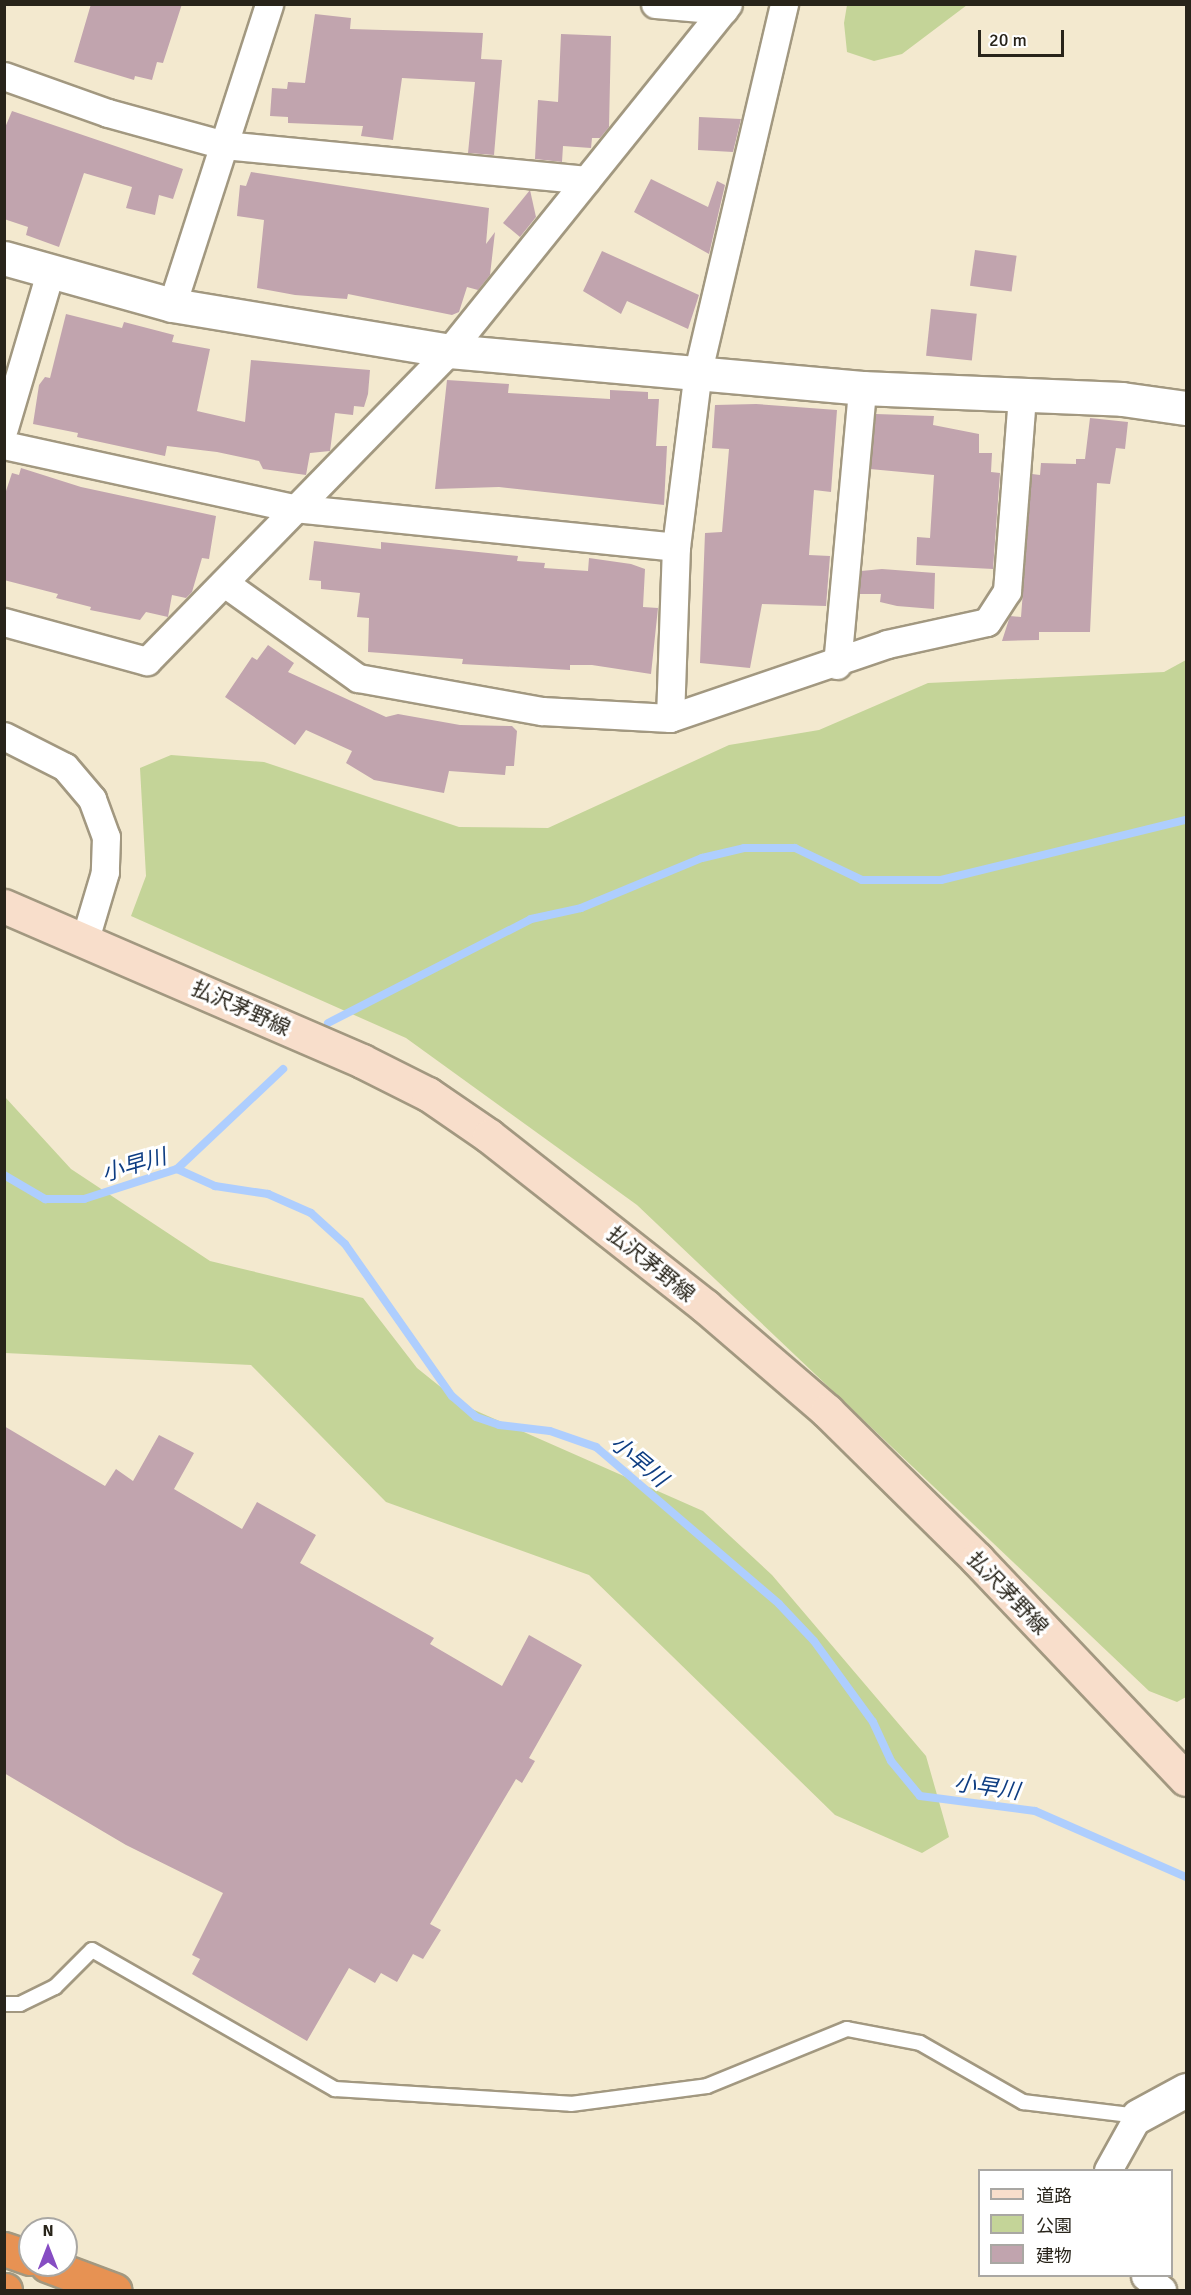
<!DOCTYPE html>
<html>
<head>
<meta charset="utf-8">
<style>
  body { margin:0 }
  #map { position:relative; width:1191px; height:2295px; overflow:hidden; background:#f3e9cf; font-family:Signika,"Noto Sans JP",sans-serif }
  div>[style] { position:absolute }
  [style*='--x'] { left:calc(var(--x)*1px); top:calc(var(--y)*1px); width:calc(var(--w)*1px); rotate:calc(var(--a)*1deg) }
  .green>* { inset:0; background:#c4d498 }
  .stream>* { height:8px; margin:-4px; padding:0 4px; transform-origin:4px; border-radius:4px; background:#aecefe }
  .building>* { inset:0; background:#c1a4ae; transform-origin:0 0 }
  .roads { filter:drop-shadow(2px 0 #a29880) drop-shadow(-2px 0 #a29880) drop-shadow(0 2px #a29880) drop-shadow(0 -2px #a29880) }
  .service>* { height:14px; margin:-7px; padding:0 7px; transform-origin:7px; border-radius:7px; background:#fff }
  .minor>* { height:27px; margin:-13.5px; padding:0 13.5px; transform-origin:13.5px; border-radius:13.5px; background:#fff }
  .tertiary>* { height:33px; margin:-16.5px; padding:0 16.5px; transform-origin:16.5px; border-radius:16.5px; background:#fff }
  .secondary>* { height:33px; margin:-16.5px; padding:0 16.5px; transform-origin:16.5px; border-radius:16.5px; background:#f8decb }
  .motorway>* { height:33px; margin:-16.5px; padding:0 16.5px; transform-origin:16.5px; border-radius:16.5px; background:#e79253 }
  span { translate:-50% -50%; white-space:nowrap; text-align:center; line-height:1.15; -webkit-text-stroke:6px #fff; paint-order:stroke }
  .street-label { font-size:21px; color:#28241a }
  .water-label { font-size:22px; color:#0e3d82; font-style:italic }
  .frame { position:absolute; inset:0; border:6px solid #28241a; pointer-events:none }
  .legend { position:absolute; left:978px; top:2169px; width:195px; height:108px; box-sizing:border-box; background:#fff; border:2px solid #a9a7a3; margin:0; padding:8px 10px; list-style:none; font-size:18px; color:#28241a }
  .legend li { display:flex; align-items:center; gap:12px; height:30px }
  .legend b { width:30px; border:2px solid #a9a7a3 }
  .north { position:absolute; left:18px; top:2217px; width:60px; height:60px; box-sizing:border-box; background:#fff; border:2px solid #a9a7a3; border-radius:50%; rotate:0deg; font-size:16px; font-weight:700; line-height:24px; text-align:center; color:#28241a }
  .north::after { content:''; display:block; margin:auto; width:21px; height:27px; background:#864dc3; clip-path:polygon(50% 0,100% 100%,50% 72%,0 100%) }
  .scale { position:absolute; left:978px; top:30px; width:86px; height:27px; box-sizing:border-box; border:3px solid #28241a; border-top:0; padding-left:8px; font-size:18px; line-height:21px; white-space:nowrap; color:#28241a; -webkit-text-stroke:4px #fff; paint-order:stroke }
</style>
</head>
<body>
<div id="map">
  <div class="green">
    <i style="clip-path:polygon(847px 5px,847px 4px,967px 5px,902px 54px,874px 61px,847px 52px,844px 23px)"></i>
    <i style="clip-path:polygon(1186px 660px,1186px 1697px,1177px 1702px,1149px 1691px,637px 1205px,406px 1038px,131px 916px,146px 876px,140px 768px,171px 755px,264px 762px,459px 827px,548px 828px,729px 745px,819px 730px,928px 683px,1164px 672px)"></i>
    <i style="clip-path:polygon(5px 1097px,71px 1169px,210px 1261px,363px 1298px,417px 1368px,463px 1405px,703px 1511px,772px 1575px,926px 1756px,949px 1837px,922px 1853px,835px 1815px,589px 1575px,386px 1502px,251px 1365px,5px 1353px)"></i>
  </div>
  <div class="stream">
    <i style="--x:328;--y:1023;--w:228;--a:-27.1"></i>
    <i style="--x:531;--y:919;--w:51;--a:-12.4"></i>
    <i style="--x:581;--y:908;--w:131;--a:-22.5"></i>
    <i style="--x:702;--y:858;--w:43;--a:-13.4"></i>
    <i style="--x:744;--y:848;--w:51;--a:0"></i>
    <i style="--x:795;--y:848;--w:74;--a:25.5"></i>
    <i style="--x:862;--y:880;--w:79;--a:0"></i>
    <i style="--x:941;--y:880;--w:252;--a:-13.8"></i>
    <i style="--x:177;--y:1169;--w:146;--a:-43.3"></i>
    <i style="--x:4;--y:1175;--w:48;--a:30.3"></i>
    <i style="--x:45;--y:1199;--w:39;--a:0"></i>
    <i style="--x:84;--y:1199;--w:98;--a:-17.9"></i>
    <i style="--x:177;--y:1169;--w:42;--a:24.1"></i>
    <i style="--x:215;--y:1186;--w:54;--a:8.6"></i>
    <i style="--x:268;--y:1194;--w:47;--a:23.8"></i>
    <i style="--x:311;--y:1213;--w:46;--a:42.4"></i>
    <i style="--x:345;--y:1244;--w:186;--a:54.9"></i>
    <i style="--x:452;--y:1396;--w:32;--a:41"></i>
    <i style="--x:476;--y:1417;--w:24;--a:19"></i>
    <i style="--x:499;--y:1425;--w:51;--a:6.7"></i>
    <i style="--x:550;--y:1431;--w:49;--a:19.2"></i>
    <i style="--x:596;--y:1447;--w:241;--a:40.6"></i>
    <i style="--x:779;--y:1604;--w:51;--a:46.6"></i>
    <i style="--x:814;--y:1641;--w:100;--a:53.9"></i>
    <i style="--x:873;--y:1722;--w:43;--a:65.2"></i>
    <i style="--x:891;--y:1761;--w:45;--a:50.4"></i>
    <i style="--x:920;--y:1796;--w:116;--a:7.4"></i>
    <i style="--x:1035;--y:1811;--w:165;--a:23.6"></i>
  </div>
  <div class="building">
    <i style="clip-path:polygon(91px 4px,182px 4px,163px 63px,157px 62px,152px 80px,135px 76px,134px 80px,74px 62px)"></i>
    <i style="clip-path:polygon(315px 14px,351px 18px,350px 29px,483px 33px,481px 59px,502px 60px,494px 155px,468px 153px,475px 82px,402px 78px,393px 140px,361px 136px,363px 126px,288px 123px,288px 117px,270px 116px,272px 88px,287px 89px,288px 82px,305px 83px)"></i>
    <i style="clip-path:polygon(561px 34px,611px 36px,609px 127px,600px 138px,592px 138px,591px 148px,563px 146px,562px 162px,535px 159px,538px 100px,558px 102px)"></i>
    <i style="clip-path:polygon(12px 111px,183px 169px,173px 199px,159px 195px,155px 215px,126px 208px,132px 187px,84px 173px,59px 247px,26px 235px,28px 227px,4px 219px,4px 130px)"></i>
    <i style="clip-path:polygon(699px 117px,741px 119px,733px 152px,698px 150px)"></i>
    <i style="clip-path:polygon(251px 172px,489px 208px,486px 244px,495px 232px,490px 275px,478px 290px,467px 287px,459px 312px,452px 315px,348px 294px,347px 299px,295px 295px,257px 288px,264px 220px,237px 216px,240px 185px,246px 186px)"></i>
    <i style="clip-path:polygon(651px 179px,708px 207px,717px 181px,725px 185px,709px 254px,634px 212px)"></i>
    <i style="clip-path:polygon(530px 190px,536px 217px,520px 237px,503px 223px)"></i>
    <i style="left:975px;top:250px;width:42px;height:36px;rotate:8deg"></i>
    <i style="clip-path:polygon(602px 251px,699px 295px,688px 329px,627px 301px,621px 314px,583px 291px)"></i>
    <i style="left:931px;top:309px;width:46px;height:47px;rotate:6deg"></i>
    <i style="clip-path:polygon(66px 314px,122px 328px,124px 322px,174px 335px,172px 342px,210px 349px,197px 411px,245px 422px,251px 360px,370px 370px,368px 394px,364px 407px,354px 406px,353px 415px,335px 413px,330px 451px,310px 453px,306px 475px,263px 469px,259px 461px,217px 452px,167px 446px,165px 456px,77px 437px,78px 433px,33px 424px,39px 385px,45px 377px,50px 378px)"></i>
    <i style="clip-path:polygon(447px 380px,509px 384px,508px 393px,610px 399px,610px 390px,648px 392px,648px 399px,659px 399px,656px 446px,667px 446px,664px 505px,499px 487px,435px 489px)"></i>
    <i style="clip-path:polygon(756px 404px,837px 410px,831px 492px,814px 490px,809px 555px,830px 556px,826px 606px,762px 604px,750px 668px,700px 663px,705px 533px,722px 532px,729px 449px,712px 448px,715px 405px)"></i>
    <i style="clip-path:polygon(876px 414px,934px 416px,933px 425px,979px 434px,979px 453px,992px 453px,991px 472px,1000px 473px,993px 569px,916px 565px,917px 537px,930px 538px,934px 475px,870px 469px)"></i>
    <i style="clip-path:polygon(1090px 418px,1128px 422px,1125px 449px,1116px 448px,1110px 484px,1097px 483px,1090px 632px,1039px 632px,1039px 640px,1002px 641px,1010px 616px,1021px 617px,1032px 474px,1040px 475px,1041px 463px,1076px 464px,1076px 459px,1085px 459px)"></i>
    <i style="clip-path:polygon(21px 468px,81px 487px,216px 516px,209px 559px,202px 558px,192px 592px,186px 598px,172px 595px,168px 617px,146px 612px,140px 620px,90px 610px,91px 607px,56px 598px,58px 594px,4px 580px,4px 497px,12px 473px,19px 475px)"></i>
    <i style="clip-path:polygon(314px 541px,381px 549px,381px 542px,518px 556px,517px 561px,545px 563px,544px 568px,588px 571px,589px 558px,631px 564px,645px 569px,643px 607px,658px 608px,651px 674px,592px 665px,570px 665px,570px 670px,462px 664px,463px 659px,368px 652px,369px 618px,357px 617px,360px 593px,321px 589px,321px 581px,309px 580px)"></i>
    <i style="clip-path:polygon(882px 569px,935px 573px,934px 609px,897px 606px,880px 602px,881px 594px,859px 594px,861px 571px)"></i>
    <i style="clip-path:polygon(268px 645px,294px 663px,288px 672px,386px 717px,398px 714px,460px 725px,512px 726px,517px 731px,514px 766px,506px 766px,505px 775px,449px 771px,444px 793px,374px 780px,346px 763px,352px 751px,306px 730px,295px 745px,225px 697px,252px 657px,257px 660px)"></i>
    <i style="clip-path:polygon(4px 1426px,105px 1486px,116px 1469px,133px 1481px,159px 1435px,194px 1453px,174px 1489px,242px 1529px,257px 1502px,316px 1535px,300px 1563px,434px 1638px,430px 1644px,502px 1686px,529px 1635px,582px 1665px,529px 1758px,535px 1761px,522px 1783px,516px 1779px,430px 1924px,441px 1930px,423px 1959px,413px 1954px,397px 1982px,381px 1973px,375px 1983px,349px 1968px,307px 2041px,192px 1974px,200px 1959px,192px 1955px,223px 1893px,126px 1845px,4px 1773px)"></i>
  </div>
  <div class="roads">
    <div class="service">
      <i style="--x:4;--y:2004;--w:16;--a:0"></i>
      <i style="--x:20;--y:2004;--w:39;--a:-26"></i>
      <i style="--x:55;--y:1987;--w:52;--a:-45"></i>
      <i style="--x:92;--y:1950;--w:280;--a:29.8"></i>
      <i style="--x:335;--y:2089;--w:236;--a:3.6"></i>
      <i style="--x:571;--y:2104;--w:137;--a:-7.5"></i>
      <i style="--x:707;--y:2086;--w:151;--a:-22.2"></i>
      <i style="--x:847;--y:2029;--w:74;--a:10.9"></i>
      <i style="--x:920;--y:2043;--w:119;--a:29.8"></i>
      <i style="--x:1023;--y:2102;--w:116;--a:6.9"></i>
    </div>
    <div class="minor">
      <i style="--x:655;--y:4;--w:69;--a:5"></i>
      <i style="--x:4;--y:76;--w:110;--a:19.6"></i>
      <i style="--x:108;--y:113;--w:120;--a:15.4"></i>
      <i style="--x:224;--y:145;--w:364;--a:5.5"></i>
      <i style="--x:172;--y:305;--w:316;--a:-72.1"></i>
      <i style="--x:4;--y:428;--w:162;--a:-73.5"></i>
      <i style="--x:4;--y:445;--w:296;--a:12.3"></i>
      <i style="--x:293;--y:508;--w:385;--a:5.8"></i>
      <i style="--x:226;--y:584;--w:162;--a:35.5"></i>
      <i style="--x:358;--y:678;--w:187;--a:10.2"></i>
      <i style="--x:542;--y:711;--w:128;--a:3.1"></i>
      <i style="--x:670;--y:718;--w:229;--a:-18.8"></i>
      <i style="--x:887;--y:644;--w:102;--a:-12.4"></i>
      <i style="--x:987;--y:622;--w:37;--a:-57"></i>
      <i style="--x:1007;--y:591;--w:196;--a:-85.6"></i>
      <i style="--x:4;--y:622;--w:148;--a:15.3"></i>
      <i style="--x:147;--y:661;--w:433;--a:-45.7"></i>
      <i style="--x:449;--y:351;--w:445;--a:-51.2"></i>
      <i style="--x:837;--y:665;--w:278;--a:-84.8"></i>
      <i style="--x:670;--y:718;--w:171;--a:-88"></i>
      <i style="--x:676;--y:547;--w:177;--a:-82.9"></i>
      <i style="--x:698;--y:371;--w:377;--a:-76.8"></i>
      <i style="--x:4;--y:736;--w:68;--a:26.9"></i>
      <i style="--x:65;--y:767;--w:42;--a:49.8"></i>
      <i style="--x:92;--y:799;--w:40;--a:69.8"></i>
      <i style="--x:106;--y:837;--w:35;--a:92"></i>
      <i style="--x:105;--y:872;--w:70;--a:106.6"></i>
      <i style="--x:1108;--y:2170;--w:62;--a:-60.9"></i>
      <i style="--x:1145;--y:2276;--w:22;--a:39"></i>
    </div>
    <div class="tertiary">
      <i style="--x:4;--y:258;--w:174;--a:15.6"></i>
      <i style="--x:172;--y:305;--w:281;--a:9.4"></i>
      <i style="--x:449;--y:351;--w:415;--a:5.1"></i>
      <i style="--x:862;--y:388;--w:260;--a:2.4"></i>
      <i style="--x:1122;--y:399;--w:65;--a:8"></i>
      <i style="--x:1138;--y:2116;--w:55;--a:-28.4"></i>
    </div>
    <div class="secondary">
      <i style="--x:4;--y:906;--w:390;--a:23.4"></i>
      <i style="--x:362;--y:1061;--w:74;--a:26.6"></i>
      <i style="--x:428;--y:1094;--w:74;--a:34.5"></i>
      <i style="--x:489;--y:1136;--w:275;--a:38.2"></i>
      <i style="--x:705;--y:1306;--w:161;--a:40.7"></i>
      <i style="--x:827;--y:1411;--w:211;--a:44.6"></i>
      <i style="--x:977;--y:1559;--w:303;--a:46.5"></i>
    </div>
    <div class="motorway">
      <i style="--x:4;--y:2249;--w:28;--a:19"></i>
      <i style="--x:47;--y:2265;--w:72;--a:20.5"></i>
      <i style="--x:4;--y:2290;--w:1;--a:0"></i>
    </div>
  </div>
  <div class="street-label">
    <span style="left:241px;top:1008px;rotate:24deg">払沢茅野線</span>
    <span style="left:651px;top:1264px;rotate:39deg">払沢茅野線</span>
    <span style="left:1008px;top:1593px;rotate:46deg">払沢茅野線</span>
  </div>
  <div class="water-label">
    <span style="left:134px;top:1165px;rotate:-16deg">小早川</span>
    <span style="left:639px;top:1461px;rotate:40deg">小早川</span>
    <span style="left:987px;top:1787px;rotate:8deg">小早川</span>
  </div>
  <div class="frame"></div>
  <ul class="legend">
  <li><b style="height:8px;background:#f8decb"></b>道路</li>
  <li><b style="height:16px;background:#c4d498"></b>公園</li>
  <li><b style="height:16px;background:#c1a4ae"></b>建物</li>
  </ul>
  <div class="north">N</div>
  <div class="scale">20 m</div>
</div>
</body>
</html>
